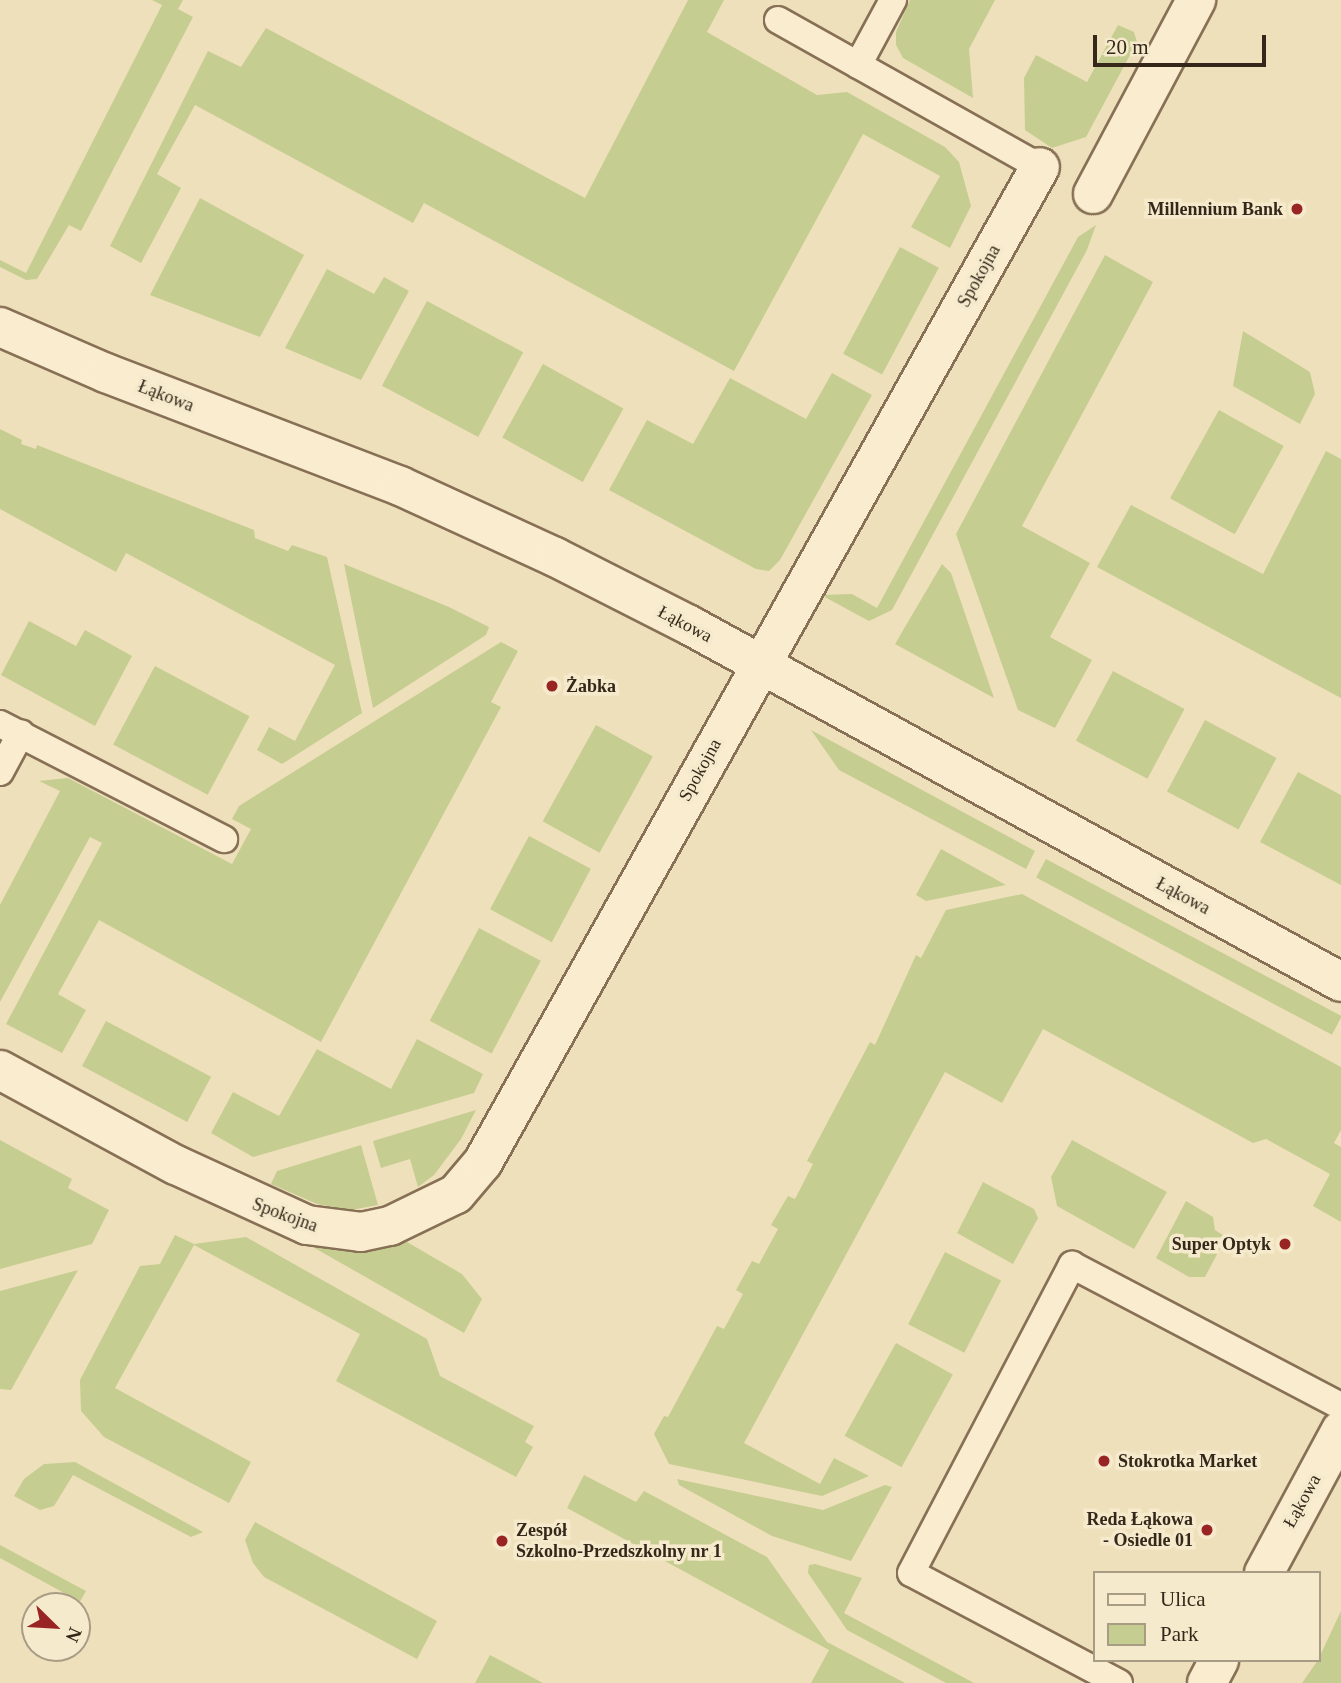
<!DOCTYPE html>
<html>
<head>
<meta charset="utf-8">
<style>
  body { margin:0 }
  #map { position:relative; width:1341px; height:1683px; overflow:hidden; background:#efe0bc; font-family:Georgia,serif }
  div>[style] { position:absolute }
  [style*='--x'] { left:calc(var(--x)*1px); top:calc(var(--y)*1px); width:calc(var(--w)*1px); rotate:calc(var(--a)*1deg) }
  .green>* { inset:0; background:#c6cd90; transform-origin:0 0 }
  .roads { filter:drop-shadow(2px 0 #877055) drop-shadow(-2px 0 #877055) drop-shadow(0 2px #877055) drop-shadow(0 -2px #877055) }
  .service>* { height:26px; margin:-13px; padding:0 13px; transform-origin:13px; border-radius:13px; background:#faedcf }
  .minor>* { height:38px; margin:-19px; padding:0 19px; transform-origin:19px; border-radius:19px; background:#faedcf }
  .tertiary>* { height:38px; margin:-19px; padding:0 19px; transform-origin:19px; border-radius:19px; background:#faedcf }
  .dots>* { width:19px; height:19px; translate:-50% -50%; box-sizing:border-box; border:4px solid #f6eacc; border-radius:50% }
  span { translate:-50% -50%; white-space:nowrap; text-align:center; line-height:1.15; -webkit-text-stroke:7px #f6eacc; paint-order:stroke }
  .poi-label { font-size:18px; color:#35281b; font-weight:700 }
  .right { translate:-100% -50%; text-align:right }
  .left { translate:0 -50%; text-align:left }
  .street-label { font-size:18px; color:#35281b }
  .legend { position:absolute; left:1093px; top:1571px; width:228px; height:91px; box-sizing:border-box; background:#f6eacc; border:2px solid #a99c85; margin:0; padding:9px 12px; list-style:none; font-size:21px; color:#35281b }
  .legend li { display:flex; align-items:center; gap:14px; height:35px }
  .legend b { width:35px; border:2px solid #a99c85 }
  .north { position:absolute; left:21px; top:1592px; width:70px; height:70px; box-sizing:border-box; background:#f6eacc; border:2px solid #a99c85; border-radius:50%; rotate:114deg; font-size:19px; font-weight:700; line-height:28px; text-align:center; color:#35281b }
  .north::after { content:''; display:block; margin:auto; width:24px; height:32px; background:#982424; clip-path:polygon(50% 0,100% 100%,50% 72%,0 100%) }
  .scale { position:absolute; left:1093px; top:35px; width:173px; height:32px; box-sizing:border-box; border:4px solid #35281b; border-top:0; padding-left:9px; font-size:21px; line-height:24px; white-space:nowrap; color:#35281b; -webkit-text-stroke:5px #f6eacc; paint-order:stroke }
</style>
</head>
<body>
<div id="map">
  <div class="green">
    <i style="clip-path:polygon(152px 0,183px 0,178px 9px,193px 17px,81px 231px,69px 225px,37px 279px,26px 280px,0 267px,0 260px,26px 273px,162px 5px)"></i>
    <i style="clip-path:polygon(688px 0,724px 0,707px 32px,817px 95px,847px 92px,945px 147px,959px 162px,971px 206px,950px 248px,911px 227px,940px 176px,863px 134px,734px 371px,424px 203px,413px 223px,195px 105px,157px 174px,181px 188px,141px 263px,110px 246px,208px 51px,241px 67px,266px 28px,585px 198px)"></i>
    <i style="clip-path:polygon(910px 0,995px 0,969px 49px,973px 98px,903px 58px,896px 45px,896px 32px)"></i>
    <i style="clip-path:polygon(1118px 25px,1134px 32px,1137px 42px,1086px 137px,1052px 148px,1025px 130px,1024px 78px,1036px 55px,1087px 82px)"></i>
    <i style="clip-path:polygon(200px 198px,304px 255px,260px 337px,150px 295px)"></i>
    <i style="clip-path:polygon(1096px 225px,1087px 250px,892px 610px,869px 621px,821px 595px,852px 594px,877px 608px,1078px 237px)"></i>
    <i style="left:900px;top:247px;width:44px;height:121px;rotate:28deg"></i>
    <i style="clip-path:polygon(1105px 255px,1153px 282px,1022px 526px,1090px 563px,1050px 637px,1092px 660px,1055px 728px,1018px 710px,956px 534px)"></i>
    <i style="clip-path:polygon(327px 269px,374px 294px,384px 277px,409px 291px,361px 380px,285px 348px)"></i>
    <i style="left:427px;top:301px;width:109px;height:96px;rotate:28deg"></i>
    <i style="clip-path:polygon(1243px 331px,1310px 372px,1315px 394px,1300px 424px,1233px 386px)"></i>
    <i style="left:543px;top:364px;width:92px;height:84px;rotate:29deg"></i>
    <i style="clip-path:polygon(832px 373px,872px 395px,780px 560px,769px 571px,756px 569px,609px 490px,647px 420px,693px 444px,730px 378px,806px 419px)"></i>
    <i style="left:1219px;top:410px;width:74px;height:101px;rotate:29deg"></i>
    <i style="clip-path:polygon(0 429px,22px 440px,21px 444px,36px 449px,37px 445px,254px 530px,255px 538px,288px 551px,292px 545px,327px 557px,362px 713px,282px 764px,257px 750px,269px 727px,295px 741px,335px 665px,126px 553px,116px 572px,0 509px)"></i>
    <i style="clip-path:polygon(1326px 451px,1341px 459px,1341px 698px,1097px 567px,1131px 505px,1263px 574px)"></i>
    <i style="clip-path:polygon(344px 564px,449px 607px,489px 627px,486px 635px,373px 708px)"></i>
    <i style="clip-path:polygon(942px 564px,951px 573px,994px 698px,895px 644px)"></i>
    <i style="clip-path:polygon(29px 621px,76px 646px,85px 630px,132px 656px,95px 726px,1px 675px)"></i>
    <i style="clip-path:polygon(501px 642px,518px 651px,491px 702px,501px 707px,321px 1042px,99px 920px,58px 994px,86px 1010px,62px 1053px,6px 1024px,102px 843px,90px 837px,0 1002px,0 905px,60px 791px,39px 781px,68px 778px,232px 864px,251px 829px,232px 819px,239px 806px)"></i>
    <i style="left:155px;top:666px;width:107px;height:89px;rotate:28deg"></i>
    <i style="left:1113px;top:671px;width:81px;height:79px;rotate:28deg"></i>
    <i style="left:1205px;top:720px;width:81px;height:81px;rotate:28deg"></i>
    <i style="left:596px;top:725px;width:65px;height:110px;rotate:29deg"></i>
    <i style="clip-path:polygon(811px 730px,1035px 851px,1026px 869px,839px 770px)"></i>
    <i style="clip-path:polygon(1298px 772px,1341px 795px,1341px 885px,1260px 842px)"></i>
    <i style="left:529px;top:836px;width:70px;height:83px;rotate:28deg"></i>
    <i style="clip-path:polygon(941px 849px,1006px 885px,926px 901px,916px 895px)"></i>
    <i style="left:1046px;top:859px;width:335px;height:21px;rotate:28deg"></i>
    <i style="clip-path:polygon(1022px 894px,1341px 1067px,1341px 1130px,1334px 1143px,1341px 1147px,1341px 1222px,1313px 1206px,1330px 1174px,1266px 1139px,1253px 1143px,1043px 1029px,1002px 1103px,945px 1072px,744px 1443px,820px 1484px,834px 1458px,869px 1476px,822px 1496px,669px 1464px,654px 1434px,664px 1416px,668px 1417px,717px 1326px,724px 1329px,743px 1294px,736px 1290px,752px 1261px,759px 1264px,778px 1229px,771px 1225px,788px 1196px,795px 1199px,813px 1164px,807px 1161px,870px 1042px,875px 1045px,916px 955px,921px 958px,946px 910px)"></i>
    <i style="left:479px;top:928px;width:70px;height:105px;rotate:28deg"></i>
    <i style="left:106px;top:1021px;width:119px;height:51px;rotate:28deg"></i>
    <i style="clip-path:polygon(417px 1039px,483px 1074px,474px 1093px,253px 1157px,211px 1133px,233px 1092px,279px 1116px,317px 1049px,391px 1089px)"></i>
    <i style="clip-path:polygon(476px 1110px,461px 1139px,434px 1175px,418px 1187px,410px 1159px,381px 1168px,373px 1141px)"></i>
    <i style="clip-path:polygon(0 1140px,72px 1179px,68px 1188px,109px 1210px,92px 1244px,0 1269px)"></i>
    <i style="clip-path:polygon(1072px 1140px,1167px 1192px,1134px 1249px,1057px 1206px,1051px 1177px)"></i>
    <i style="clip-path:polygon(361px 1145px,378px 1205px,351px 1210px,317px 1204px,271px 1184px,277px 1171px)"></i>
    <i style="clip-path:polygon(983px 1182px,1034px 1209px,1038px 1218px,1013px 1264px,957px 1233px)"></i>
    <i style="clip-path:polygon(1186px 1201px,1213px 1217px,1215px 1230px,1226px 1237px,1205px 1277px,1189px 1277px,1156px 1258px)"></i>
    <i style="clip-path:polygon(175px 1235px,194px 1244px,246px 1237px,427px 1339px,440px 1376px,534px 1426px,525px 1442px,533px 1447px,516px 1477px,336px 1381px,360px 1334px,194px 1245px,115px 1388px,251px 1462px,229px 1503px,104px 1437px,81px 1411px,80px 1380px,140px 1266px,160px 1264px)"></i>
    <i style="clip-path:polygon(297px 1238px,355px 1251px,407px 1242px,462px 1274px,482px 1299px,464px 1333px)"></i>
    <i style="left:945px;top:1252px;width:63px;height:81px;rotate:27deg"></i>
    <i style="clip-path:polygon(78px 1270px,11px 1390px,0 1389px,0 1291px)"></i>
    <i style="left:896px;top:1343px;width:65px;height:106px;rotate:29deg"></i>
    <i style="clip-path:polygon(75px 1462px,203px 1532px,191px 1537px,73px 1475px,54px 1506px,40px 1510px,14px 1496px,24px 1479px,44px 1464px)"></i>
    <i style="clip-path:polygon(584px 1475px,636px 1502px,644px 1491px,767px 1557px,827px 1642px,905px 1683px,811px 1683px,829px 1650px,567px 1508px)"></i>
    <i style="clip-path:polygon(677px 1479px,823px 1510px,885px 1485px,892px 1487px,851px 1561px,772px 1536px,679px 1485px)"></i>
    <i style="clip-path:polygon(255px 1522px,437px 1621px,417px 1659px,264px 1577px,253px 1563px,245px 1540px)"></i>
    <i style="clip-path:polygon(0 1545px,86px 1591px,77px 1607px,60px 1606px,66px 1594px,0 1558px)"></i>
    <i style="clip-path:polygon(815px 1564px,862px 1578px,844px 1613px,974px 1683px,946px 1683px,847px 1630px,808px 1573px,809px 1565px)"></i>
    <i style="clip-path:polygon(1341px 1611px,1341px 1683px,1302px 1683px,1318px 1660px)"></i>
    <i style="clip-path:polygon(490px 1655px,543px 1683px,475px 1683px)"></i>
  </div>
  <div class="roads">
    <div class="service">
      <i style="--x:778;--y:20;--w:300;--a:29.3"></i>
      <i style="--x:858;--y:65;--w:74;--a:-61.7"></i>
      <i style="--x:0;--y:724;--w:252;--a:27.2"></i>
      <i style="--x:0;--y:772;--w:44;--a:-61.7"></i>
      <i style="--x:1119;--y:1683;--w:235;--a:-152.1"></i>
      <i style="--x:911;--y:1573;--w:348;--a:-62.4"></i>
      <i style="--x:1072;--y:1265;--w:304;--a:27.7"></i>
    </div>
    <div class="minor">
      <i style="--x:1093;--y:194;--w:220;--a:-62"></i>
      <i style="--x:0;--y:327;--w:116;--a:23.5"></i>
      <i style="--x:106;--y:373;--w:315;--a:21"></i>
      <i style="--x:400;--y:486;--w:170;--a:24.6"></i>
      <i style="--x:555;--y:557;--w:150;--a:26.9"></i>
      <i style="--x:689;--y:625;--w:743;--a:28.7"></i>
      <i style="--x:0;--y:1070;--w:200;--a:28.4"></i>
      <i style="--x:176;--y:1165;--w:144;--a:24.6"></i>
      <i style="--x:307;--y:1225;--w:54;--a:7.4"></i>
      <i style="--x:361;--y:1232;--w:30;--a:-12"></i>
      <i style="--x:390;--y:1226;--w:73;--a:-25.9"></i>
      <i style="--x:456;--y:1194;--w:42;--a:-49.8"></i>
      <i style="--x:483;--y:1162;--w:1140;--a:-60.76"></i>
    </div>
    <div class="tertiary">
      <i style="--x:1264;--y:1573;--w:162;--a:-61.7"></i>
      <i style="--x:1207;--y:1683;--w:26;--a:-62"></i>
    </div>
  </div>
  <div class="dots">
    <i style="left:1297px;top:209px;background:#982424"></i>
    <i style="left:552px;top:686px;background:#982424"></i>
    <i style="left:1285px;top:1244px;background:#982424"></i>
    <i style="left:1104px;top:1461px;background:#982424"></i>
    <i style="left:1207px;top:1530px;background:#982424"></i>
    <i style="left:502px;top:1541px;background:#982424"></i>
  </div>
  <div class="poi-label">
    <span class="right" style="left:1283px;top:209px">Millennium Bank</span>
    <span class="left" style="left:566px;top:686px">Żabka</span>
    <span class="right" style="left:1271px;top:1244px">Super Optyk</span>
    <span class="left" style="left:1118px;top:1461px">Stokrotka Market</span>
    <span class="right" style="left:1193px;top:1530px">Reda Łąkowa<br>- Osiedle 01</span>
    <span class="left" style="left:516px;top:1541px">Zespół<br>Szkolno-Przedszkolny nr 1</span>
  </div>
  <div class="street-label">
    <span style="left:979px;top:276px;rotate:-61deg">Spokojna</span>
    <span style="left:166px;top:396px;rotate:21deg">Łąkowa</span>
    <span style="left:685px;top:624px;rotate:28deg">Łąkowa</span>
    <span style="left:700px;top:770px;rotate:-61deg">Spokojna</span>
    <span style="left:1183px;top:896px;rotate:28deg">Łąkowa</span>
    <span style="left:285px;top:1215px;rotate:20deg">Spokojna</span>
    <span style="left:1302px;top:1501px;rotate:-61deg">Łąkowa</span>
  </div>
  <ul class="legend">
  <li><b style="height:9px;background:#faedcf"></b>Ulica</li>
  <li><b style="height:19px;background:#c6cd90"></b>Park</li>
  </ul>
  <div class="north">N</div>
  <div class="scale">20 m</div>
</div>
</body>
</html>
